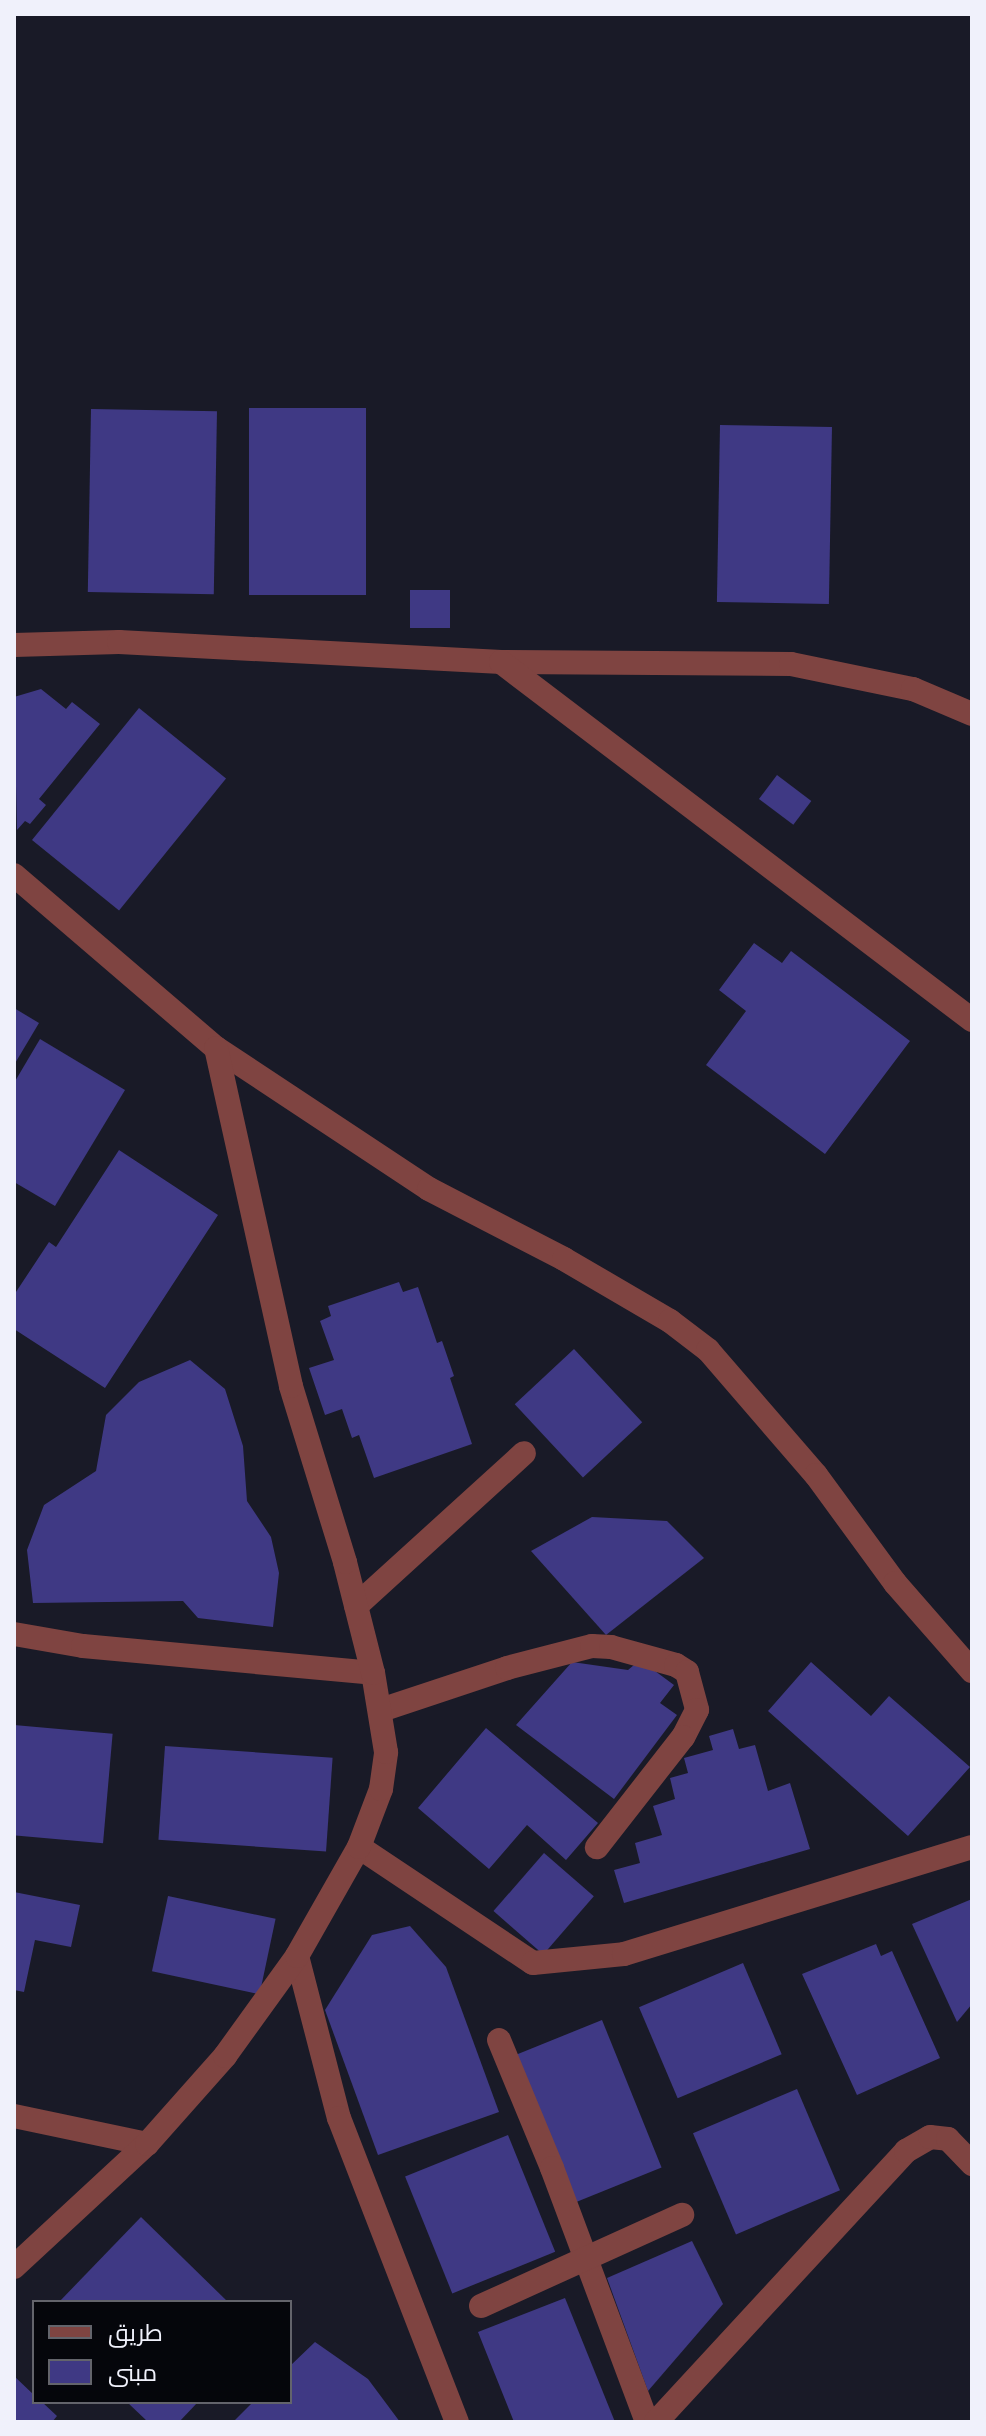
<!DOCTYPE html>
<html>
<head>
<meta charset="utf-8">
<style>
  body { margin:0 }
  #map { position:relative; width:986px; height:2436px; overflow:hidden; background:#191a27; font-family:Poppins,Cairo,sans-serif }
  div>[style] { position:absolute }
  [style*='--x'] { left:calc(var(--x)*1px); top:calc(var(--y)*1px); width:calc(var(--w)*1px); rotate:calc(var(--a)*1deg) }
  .building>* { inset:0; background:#3f3984; transform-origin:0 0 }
  .minor>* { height:24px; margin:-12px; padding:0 12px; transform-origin:12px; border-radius:12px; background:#7f4441 }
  span { translate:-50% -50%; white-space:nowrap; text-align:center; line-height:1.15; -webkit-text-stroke:6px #05060b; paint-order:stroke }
  .frame { position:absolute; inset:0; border:16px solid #f0f1fb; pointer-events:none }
  .legend { position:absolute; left:32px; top:2300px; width:260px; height:104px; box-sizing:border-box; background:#05060b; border:2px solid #63646b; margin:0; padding:10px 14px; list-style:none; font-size:24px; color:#f0f1fb }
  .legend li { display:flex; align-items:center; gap:16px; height:40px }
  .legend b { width:40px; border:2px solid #63646b }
</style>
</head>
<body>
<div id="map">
  <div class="building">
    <i style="left:249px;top:408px;width:117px;height:187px"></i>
    <i style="left:91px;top:409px;width:126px;height:183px;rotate:1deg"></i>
    <i style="left:720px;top:425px;width:112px;height:177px;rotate:1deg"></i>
    <i style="left:410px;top:590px;width:40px;height:38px"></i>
    <i style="clip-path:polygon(41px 689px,66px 709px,72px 702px,100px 724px,39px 799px,46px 805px,30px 824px,25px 821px,17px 830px,14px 697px)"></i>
    <i style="left:139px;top:708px;width:112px;height:170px;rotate:39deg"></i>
    <i style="left:777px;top:775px;width:43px;height:30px;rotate:37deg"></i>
    <i style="clip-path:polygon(754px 943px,782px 963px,791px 951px,910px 1041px,825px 1154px,706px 1065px,746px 1011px,719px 990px)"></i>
    <i style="clip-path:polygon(14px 1008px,39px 1023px,14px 1065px)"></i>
    <i style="clip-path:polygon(40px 1039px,125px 1090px,55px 1206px,14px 1182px,14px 1083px)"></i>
    <i style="clip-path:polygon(119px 1150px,218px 1215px,105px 1388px,14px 1329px,14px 1295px,49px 1242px,56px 1247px)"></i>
    <i style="clip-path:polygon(399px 1282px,403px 1292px,418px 1287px,437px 1343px,442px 1341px,454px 1376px,450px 1378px,472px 1444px,374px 1478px,359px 1435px,352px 1438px,342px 1409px,325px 1415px,309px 1368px,334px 1360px,320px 1321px,331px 1316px,328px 1306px)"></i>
    <i style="left:574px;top:1349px;width:100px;height:81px;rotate:47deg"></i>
    <i style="clip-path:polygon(190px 1360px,225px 1389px,243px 1446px,247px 1501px,271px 1537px,279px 1573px,273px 1627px,198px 1618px,183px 1601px,33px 1603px,27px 1550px,44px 1505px,96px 1471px,106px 1415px,139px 1382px)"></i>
    <i style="clip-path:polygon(592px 1517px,667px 1521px,704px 1558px,606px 1635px,531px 1551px)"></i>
    <i style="clip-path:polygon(640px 1660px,674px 1685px,660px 1703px,677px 1715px,614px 1799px,516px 1725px,572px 1662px,628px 1670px)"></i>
    <i style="clip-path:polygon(811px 1662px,871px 1716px,889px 1696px,970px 1767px,908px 1836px,768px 1711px)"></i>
    <i style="left:14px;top:1725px;width:99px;height:110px;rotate:5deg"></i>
    <i style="clip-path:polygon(486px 1728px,598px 1823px,566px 1860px,527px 1825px,489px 1869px,418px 1808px)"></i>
    <i style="clip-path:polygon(733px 1729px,739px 1749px,755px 1745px,768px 1791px,790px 1783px,810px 1849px,624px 1903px,614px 1870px,640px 1863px,635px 1843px,662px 1835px,653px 1806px,675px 1799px,670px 1778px,688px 1773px,684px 1758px,713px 1750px,709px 1736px)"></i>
    <i style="left:165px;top:1746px;width:168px;height:94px;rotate:4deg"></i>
    <i style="left:544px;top:1853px;width:66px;height:77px;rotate:41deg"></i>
    <i style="clip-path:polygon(14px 1892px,80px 1905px,71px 1947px,35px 1940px,24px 1992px,14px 1990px)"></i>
    <i style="left:168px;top:1896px;width:110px;height:77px;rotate:12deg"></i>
    <i style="clip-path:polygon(972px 1899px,972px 2004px,957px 2022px,912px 1924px)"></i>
    <i style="clip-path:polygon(410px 1926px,446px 1967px,499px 2112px,378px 2155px,325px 2010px,372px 1935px)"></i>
    <i style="clip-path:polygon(876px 1944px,881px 1956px,892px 1951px,940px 2058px,857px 2095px,802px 1974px)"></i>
    <i style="left:743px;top:1963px;width:99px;height:113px;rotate:67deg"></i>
    <i style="left:602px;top:2020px;width:159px;height:100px;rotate:68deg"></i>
    <i style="left:797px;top:2089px;width:110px;height:113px;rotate:67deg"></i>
    <i style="left:508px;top:2135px;width:126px;height:111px;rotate:68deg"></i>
    <i style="clip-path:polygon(141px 2217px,228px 2302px,59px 2302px)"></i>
    <i style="clip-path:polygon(692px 2241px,723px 2304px,648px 2391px,607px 2278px)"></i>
    <i style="clip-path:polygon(565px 2298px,615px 2422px,514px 2422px,478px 2332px)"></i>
    <i style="clip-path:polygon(315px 2342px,368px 2379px,400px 2422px,233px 2422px,253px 2402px,290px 2402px,290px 2366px)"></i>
    <i style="clip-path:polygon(14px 2376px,34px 2395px,34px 2402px,42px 2402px,57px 2416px,52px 2422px,14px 2422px)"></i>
    <i style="clip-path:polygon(127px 2402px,198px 2402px,179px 2422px,148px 2422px)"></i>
  </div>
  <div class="minor">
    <i style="--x:14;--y:645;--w:105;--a:-1.6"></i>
    <i style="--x:119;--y:642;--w:383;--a:3"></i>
    <i style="--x:501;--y:662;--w:290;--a:0.4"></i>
    <i style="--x:791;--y:664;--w:125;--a:11.6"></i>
    <i style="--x:913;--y:689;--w:64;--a:23"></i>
    <i style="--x:501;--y:662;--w:592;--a:37.24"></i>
    <i style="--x:14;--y:875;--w:266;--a:40.6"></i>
    <i style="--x:216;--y:1048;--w:255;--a:33.5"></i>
    <i style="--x:429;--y:1189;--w:152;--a:27.4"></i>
    <i style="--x:564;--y:1259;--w:123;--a:30.3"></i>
    <i style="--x:670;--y:1321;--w:48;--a:37.3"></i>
    <i style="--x:708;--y:1350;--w:165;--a:49.2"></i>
    <i style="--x:816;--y:1475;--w:134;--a:53.8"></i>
    <i style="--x:895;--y:1583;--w:117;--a:48.8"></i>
    <i style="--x:356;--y:1606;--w:227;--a:-42.3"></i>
    <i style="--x:14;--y:1634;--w:70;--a:9.9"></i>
    <i style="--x:83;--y:1646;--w:291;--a:5.3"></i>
    <i style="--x:381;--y:1710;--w:133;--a:-18.4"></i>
    <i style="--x:507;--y:1668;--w:88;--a:-14.5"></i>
    <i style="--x:592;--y:1646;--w:19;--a:3"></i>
    <i style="--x:611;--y:1647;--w:67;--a:15.5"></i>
    <i style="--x:676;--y:1665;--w:13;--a:32"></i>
    <i style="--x:687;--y:1672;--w:39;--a:75"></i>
    <i style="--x:697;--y:1710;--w:30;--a:117"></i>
    <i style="--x:683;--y:1737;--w:140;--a:128"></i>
    <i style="--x:359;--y:1847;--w:209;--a:33.7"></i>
    <i style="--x:533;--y:1963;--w:91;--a:-5.6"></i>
    <i style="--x:624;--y:1954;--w:364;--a:-17.1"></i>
    <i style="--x:297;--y:1956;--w:167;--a:75.5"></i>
    <i style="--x:339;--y:2118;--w:326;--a:68.8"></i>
    <i style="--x:499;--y:2040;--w:139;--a:67.5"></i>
    <i style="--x:552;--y:2168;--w:271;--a:69.5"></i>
    <i style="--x:14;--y:2116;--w:136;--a:11.9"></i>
    <i style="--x:14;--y:2267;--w:181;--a:-42.8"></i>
    <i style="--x:147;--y:2144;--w:118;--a:-48.4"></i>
    <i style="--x:225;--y:2056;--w:123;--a:-54.2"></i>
    <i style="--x:297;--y:1956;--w:125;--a:-60.4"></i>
    <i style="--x:359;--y:1847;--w:62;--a:-69.2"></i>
    <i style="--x:381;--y:1789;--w:37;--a:-82"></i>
    <i style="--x:386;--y:1752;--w:80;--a:-99.3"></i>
    <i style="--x:373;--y:1673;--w:114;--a:-104.2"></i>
    <i style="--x:345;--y:1562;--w:184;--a:-107.1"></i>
    <i style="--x:291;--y:1386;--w:346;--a:-102.5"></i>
    <i style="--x:481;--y:2306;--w:221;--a:-24.4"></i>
    <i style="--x:656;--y:2422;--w:369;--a:-47.3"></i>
    <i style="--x:906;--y:2151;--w:28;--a:-30"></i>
    <i style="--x:930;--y:2137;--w:18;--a:6"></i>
    <i style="--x:948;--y:2139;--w:35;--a:46"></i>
  </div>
  <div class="frame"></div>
  <ul class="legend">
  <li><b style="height:10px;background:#7f4441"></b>طريق</li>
  <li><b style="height:22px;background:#3f3984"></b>مبنى</li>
  </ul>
</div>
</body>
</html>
